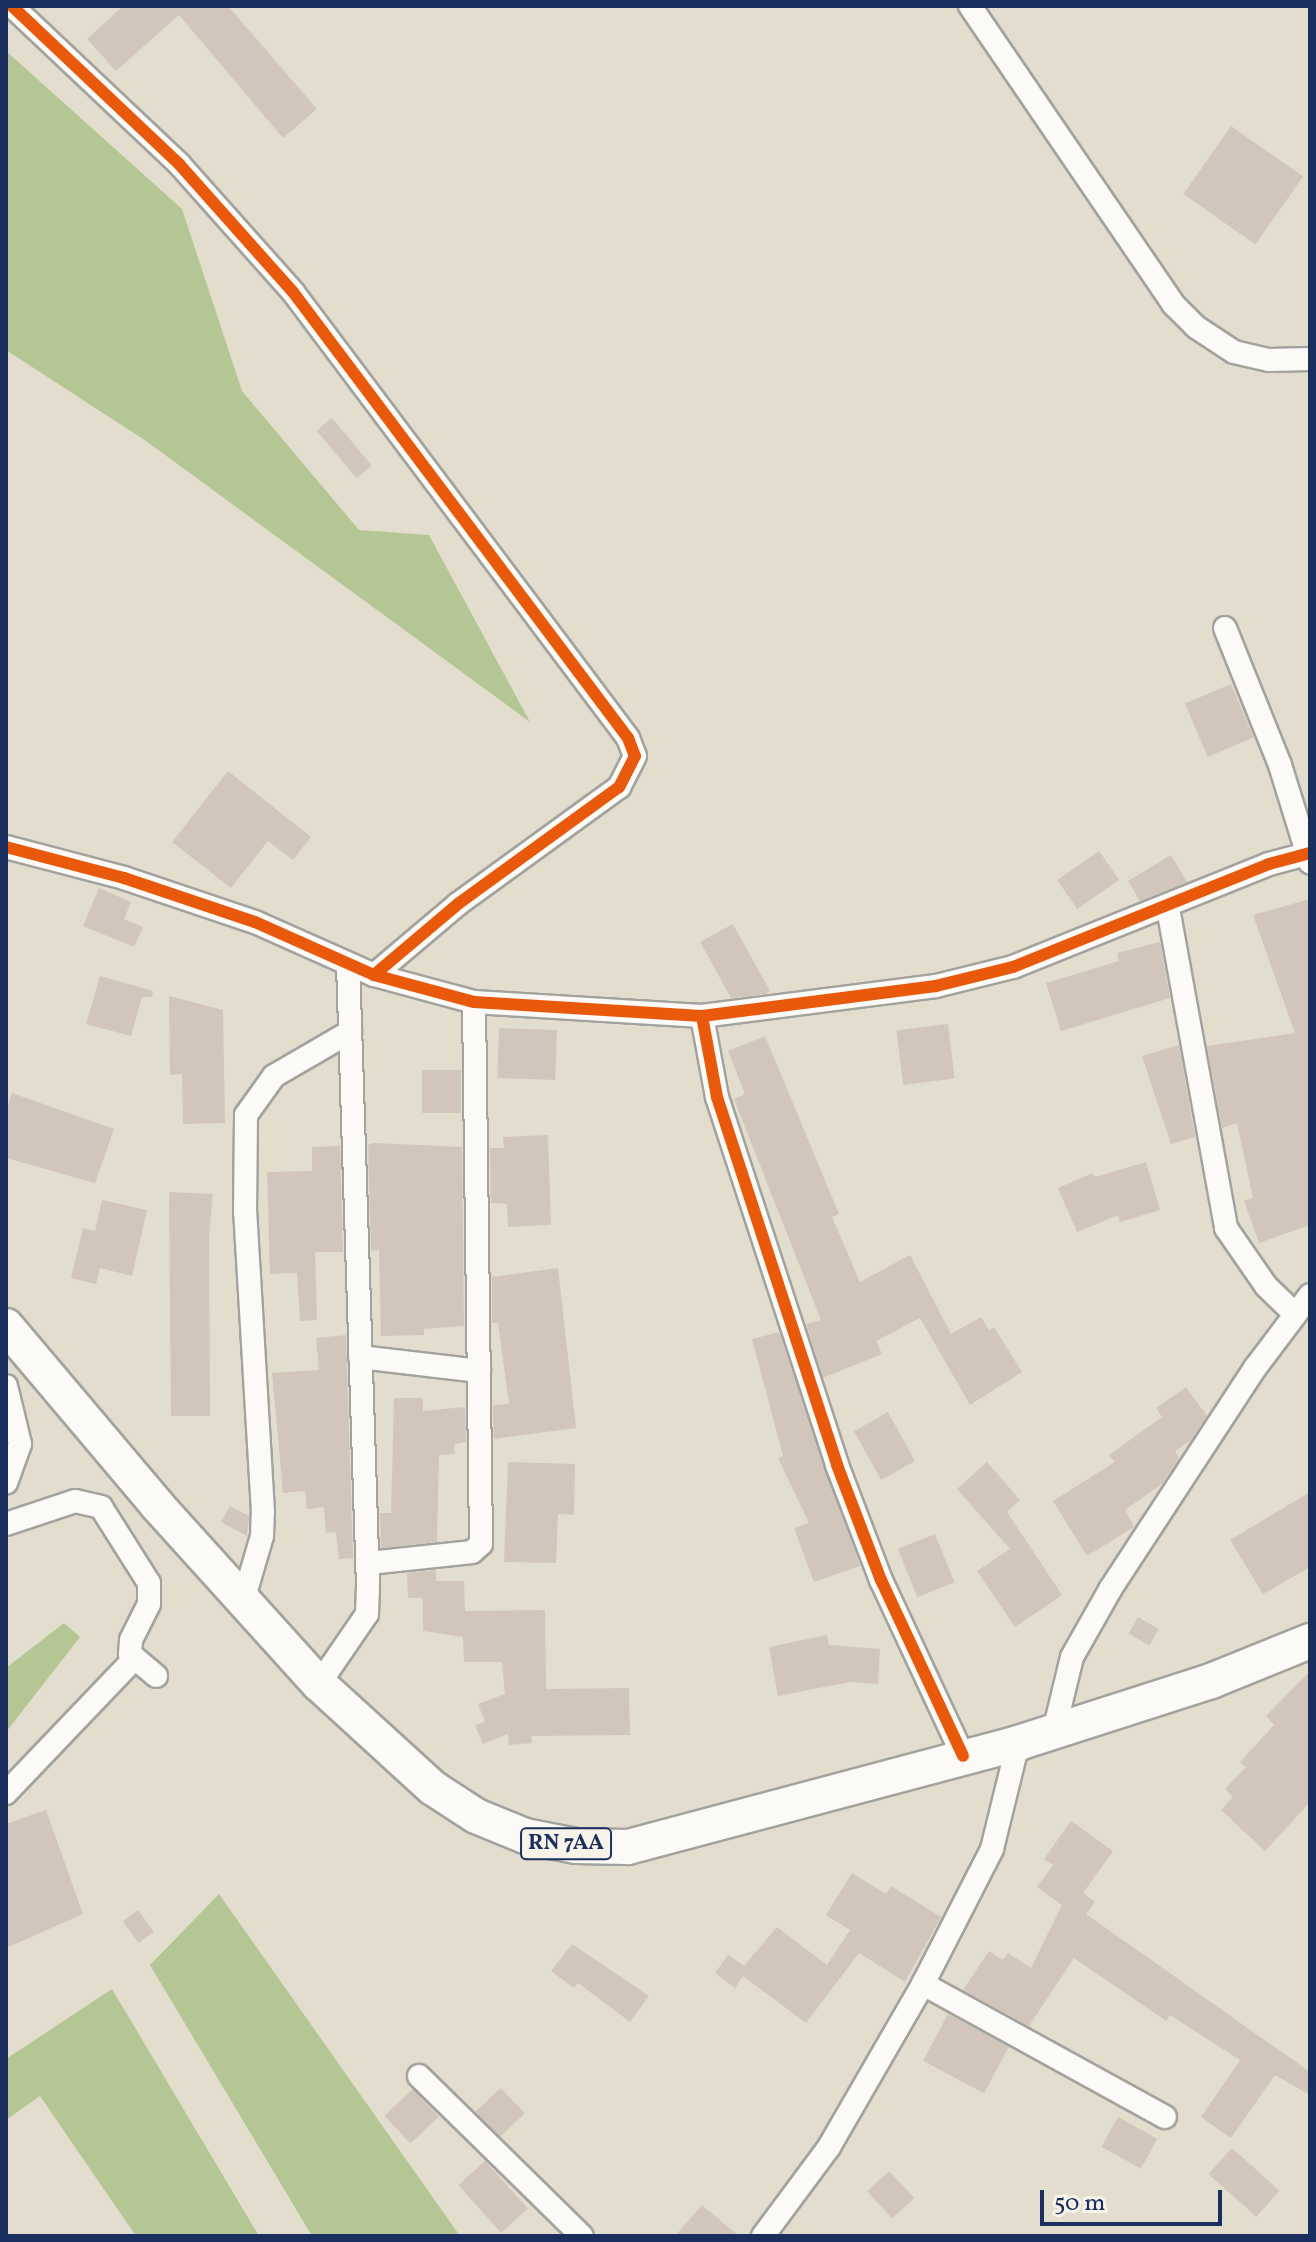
<!DOCTYPE html>
<html>
<head>
<meta charset="utf-8">
<style>
  body { margin:0 }
  #map { position:relative; width:1316px; height:2242px; overflow:hidden; background:#e2ddcc; font-family:Vollkorn,serif }
  div>[style] { position:absolute }
  [style*='--x'] { left:calc(var(--x)*1px); top:calc(var(--y)*1px); width:calc(var(--w)*1px); rotate:calc(var(--a)*1deg) }
  .forest>* { inset:0; background:#b5c695 }
  .building>* { inset:0; background:#d2c6bc; transform-origin:0 0 }
  .roads { filter:drop-shadow(2px 0 #a2a29e) drop-shadow(-2px 0 #a2a29e) drop-shadow(0 2px #a2a29e) drop-shadow(0 -2px #a2a29e) }
  .street>* { height:22px; margin:-11px; padding:0 11px; transform-origin:11px; border-radius:11px; background:#fbfaf7 }
  .primary>* { height:34px; margin:-17px; padding:0 17px; transform-origin:17px; border-radius:17px; background:#fbfaf7 }
  .cycleway>* { height:12px; margin:-6px; padding:0 6px; transform-origin:6px; border-radius:6px; background:#e8590c }
  span { translate:-50% -50%; white-space:nowrap; text-align:center; line-height:1.15; -webkit-text-stroke:8px #f7f3e8; paint-order:stroke }
  .shield-label span { padding:2px 6px; background:#f7f3e8; border:2px solid; border-radius:6px; -webkit-text-stroke-width:0 }
  .shield-label { font-size:22px; color:#1b2f5e; font-weight:700 }
  .frame { position:absolute; inset:0; border:8px solid #1b2f5e; pointer-events:none }
  .scale { position:absolute; left:1040px; top:2190px; width:182px; height:36px; box-sizing:border-box; border:4px solid #1b2f5e; border-top:0; padding-left:10px; font-size:24px; line-height:28px; white-space:nowrap; color:#1b2f5e; -webkit-text-stroke:6px #f7f3e8; paint-order:stroke }
</style>
</head>
<body>
<div id="map">
  <div class="forest">
    <i style="clip-path:polygon(6px 51px,182px 209px,242px 391px,359px 530px,429px 535px,530px 722px,146px 441px,6px 350px)"></i>
    <i style="clip-path:polygon(64px 1623px,80px 1637px,6px 1732px,6px 1668px)"></i>
    <i style="clip-path:polygon(219px 1894px,460px 2236px,312px 2236px,150px 1965px)"></i>
    <i style="clip-path:polygon(112px 1989px,259px 2236px,136px 2236px,40px 2096px,6px 2120px,6px 2059px)"></i>
  </div>
  <div class="building">
    <i style="clip-path:polygon(123px 6px,228px 6px,317px 109px,283px 138px,179px 15px,116px 71px,87px 39px)"></i>
    <i style="left:1231px;top:126px;width:88px;height:83px;rotate:35deg"></i>
    <i style="left:332px;top:418px;width:62px;height:20px;rotate:50deg"></i>
    <i style="left:1231px;top:684px;width:58px;height:50px;rotate:67deg"></i>
    <i style="clip-path:polygon(228px 771px,311px 837px,293px 860px,268px 841px,231px 888px,172px 842px)"></i>
    <i style="left:1099px;top:851px;width:35px;height:51px;rotate:55deg"></i>
    <i style="clip-path:polygon(1171px 855px,1187px 882px,1140px 901px,1128px 881px)"></i>
    <i style="clip-path:polygon(99px 888px,131px 902px,124px 919px,143px 927px,134px 947px,83px 926px)"></i>
    <i style="clip-path:polygon(1310px 899px,1310px 1225px,1259px 1243px,1244px 1201px,1253px 1198px,1237px 1123px,1222px 1128px,1207px 1046px,1295px 1033px,1253px 915px)"></i>
    <i style="clip-path:polygon(733px 924px,770px 991px,765px 994px,731px 998px,700px 942px)"></i>
    <i style="clip-path:polygon(1160px 942px,1170px 998px,1061px 1031px,1046px 983px,1119px 961px,1117px 953px)"></i>
    <i style="clip-path:polygon(100px 976px,153px 991px,152px 997px,142px 997px,131px 1036px,86px 1024px)"></i>
    <i style="clip-path:polygon(169px 996px,223px 1010px,225px 1123px,183px 1124px,182px 1074px,170px 1075px)"></i>
    <i style="left:948px;top:1024px;width:55px;height:52px;rotate:83deg"></i>
    <i style="left:499px;top:1028px;width:58px;height:50px;rotate:2deg"></i>
    <i style="clip-path:polygon(765px 1036px,839px 1214px,832px 1217px,860px 1282px,910px 1255px,951px 1334px,981px 1317px,989px 1330px,994px 1327px,1022px 1372px,970px 1405px,920px 1318px,876px 1341px,882px 1354px,823px 1378px,806px 1324px,821px 1320px,734px 1099px,745px 1094px,728px 1051px)"></i>
    <i style="clip-path:polygon(1179px 1045px,1195px 1137px,1171px 1144px,1142px 1056px)"></i>
    <i style="left:461px;top:1070px;width:43px;height:39px;rotate:90deg"></i>
    <i style="clip-path:polygon(12px 1093px,114px 1129px,95px 1183px,6px 1158px,6px 1112px)"></i>
    <i style="clip-path:polygon(548px 1135px,551px 1225px,508px 1227px,507px 1204px,491px 1203px,490px 1148px,504px 1148px,503px 1137px)"></i>
    <i style="clip-path:polygon(374px 1143px,462px 1147px,464px 1326px,424px 1329px,424px 1335px,381px 1336px,379px 1250px,371px 1251px,368px 1145px)"></i>
    <i style="clip-path:polygon(340px 1146px,343px 1252px,315px 1252px,317px 1320px,300px 1321px,297px 1273px,270px 1274px,267px 1172px,312px 1171px,312px 1147px)"></i>
    <i style="clip-path:polygon(1146px 1162px,1160px 1210px,1120px 1222px,1118px 1215px,1077px 1232px,1058px 1188px,1093px 1173px,1095px 1177px)"></i>
    <i style="clip-path:polygon(169px 1192px,213px 1194px,209px 1234px,210px 1416px,171px 1416px)"></i>
    <i style="clip-path:polygon(102px 1200px,147px 1210px,132px 1276px,100px 1268px,96px 1284px,71px 1278px,83px 1228px,95px 1231px)"></i>
    <i style="clip-path:polygon(558px 1268px,576px 1428px,494px 1439px,493px 1405px,509px 1404px,498px 1323px,492px 1323px,492px 1277px)"></i>
    <i style="clip-path:polygon(779px 1332px,860px 1566px,814px 1582px,794px 1528px,809px 1523px,778px 1458px,783px 1456px,752px 1339px)"></i>
    <i style="clip-path:polygon(346px 1335px,353px 1558px,339px 1559px,336px 1532px,326px 1533px,324px 1507px,307px 1509px,305px 1491px,283px 1493px,272px 1373px,319px 1370px,316px 1338px)"></i>
    <i style="clip-path:polygon(1186px 1387px,1207px 1416px,1191px 1440px,1175px 1451px,1179px 1458px,1162px 1484px,1125px 1510px,1134px 1527px,1087px 1556px,1053px 1501px,1115px 1462px,1109px 1455px,1162px 1417px,1156px 1408px)"></i>
    <i style="clip-path:polygon(394px 1398px,423px 1398px,423px 1411px,465px 1407px,466px 1442px,454px 1444px,455px 1454px,439px 1455px,437px 1542px,381px 1548px,380px 1513px,391px 1513px)"></i>
    <i style="left:888px;top:1412px;width:56px;height:39px;rotate:61deg"></i>
    <i style="clip-path:polygon(508px 1462px,575px 1464px,574px 1515px,558px 1514px,556px 1563px,504px 1562px)"></i>
    <i style="clip-path:polygon(987px 1462px,1020px 1500px,1007px 1512px,1062px 1595px,1015px 1627px,977px 1571px,1010px 1549px,957px 1489px)"></i>
    <i style="clip-path:polygon(1310px 1492px,1310px 1567px,1263px 1594px,1230px 1540px)"></i>
    <i style="clip-path:polygon(230px 1506px,249px 1516px,247px 1536px,221px 1522px)"></i>
    <i style="left:935px;top:1534px;width:52px;height:40px;rotate:68deg"></i>
    <i style="clip-path:polygon(436px 1570px,436px 1581px,464px 1581px,465px 1611px,545px 1610px,546px 1689px,629px 1688px,630px 1735px,531px 1736px,532px 1743px,509px 1745px,508px 1734px,483px 1744px,475px 1725px,485px 1722px,478px 1704px,505px 1694px,502px 1662px,464px 1662px,463px 1637px,423px 1631px,423px 1598px,408px 1598px,407px 1573px)"></i>
    <i style="left:1138px;top:1617px;width:24px;height:19px;rotate:30deg"></i>
    <i style="clip-path:polygon(827px 1635px,829px 1645px,880px 1649px,878px 1684px,850px 1682px,778px 1696px,769px 1647px)"></i>
    <i style="clip-path:polygon(1310px 1671px,1310px 1802px,1265px 1851px,1221px 1810px,1233px 1797px,1225px 1789px,1246px 1767px,1240px 1762px,1274px 1725px,1266px 1716px)"></i>
    <i style="clip-path:polygon(46px 1810px,83px 1914px,6px 1948px,6px 1824px)"></i>
    <i style="clip-path:polygon(1071px 1821px,1113px 1851px,1083px 1893px,1095px 1902px,1086px 1914px,1310px 2072px,1310px 2095px,1275px 2075px,1231px 2138px,1201px 2117px,1240px 2060px,1170px 2015px,1166px 2021px,1074px 1958px,1029px 2026px,963px 1990px,989px 1951px,1003px 1960px,1008px 1953px,1031px 1968px,1062px 1905px,1037px 1887px,1053px 1865px,1044px 1859px)"></i>
    <i style="clip-path:polygon(852px 1873px,886px 1894px,891px 1886px,941px 1917px,905px 1982px,859px 1953px,806px 2023px,743px 1976px,735px 1988px,715px 1973px,728px 1955px,744px 1966px,777px 1927px,827px 1965px,850px 1930px,826px 1915px)"></i>
    <i style="left:138px;top:1910px;width:27px;height:19px;rotate:54deg"></i>
    <i style="clip-path:polygon(572px 1944px,649px 1996px,630px 2022px,578px 1983px,574px 1988px,551px 1971px)"></i>
    <i style="left:948px;top:2014px;width:69px;height:53px;rotate:28deg"></i>
    <i style="left:501px;top:2088px;width:35px;height:35px;rotate:47deg"></i>
    <i style="left:413px;top:2089px;width:38px;height:39px;rotate:47deg"></i>
    <i style="left:1118px;top:2117px;width:45px;height:34px;rotate:29deg"></i>
    <i style="left:1232px;top:2148px;width:64px;height:35px;rotate:42deg"></i>
    <i style="left:485px;top:2161px;width:64px;height:36px;rotate:48deg"></i>
    <i style="left:889px;top:2171px;width:37px;height:30px;rotate:47deg"></i>
    <i style="clip-path:polygon(702px 2205px,739px 2236px,675px 2236px)"></i>
  </div>
  <div class="roads">
    <div class="street">
      <i style="--x:12;--y:6;--w:230;--a:43.4"></i>
      <i style="--x:179;--y:164;--w:171;--a:48.3"></i>
      <i style="--x:293;--y:292;--w:558;--a:53.09"></i>
      <i style="--x:628;--y:738;--w:19;--a:69"></i>
      <i style="--x:635;--y:756;--w:35;--a:117"></i>
      <i style="--x:619;--y:787;--w:199;--a:144"></i>
      <i style="--x:458;--y:904;--w:110;--a:139.8"></i>
      <i style="--x:970;--y:6;--w:361;--a:55.7"></i>
      <i style="--x:1173;--y:304;--w:33;--a:45"></i>
      <i style="--x:1196;--y:327;--w:45;--a:33.3"></i>
      <i style="--x:1234;--y:352;--w:36;--a:13"></i>
      <i style="--x:1269;--y:360;--w:41;--a:-1.4"></i>
      <i style="--x:1225;--y:628;--w:148;--a:68.1"></i>
      <i style="--x:1280;--y:765;--w:102;--a:72.8"></i>
      <i style="--x:6;--y:847;--w:122;--a:14.7"></i>
      <i style="--x:124;--y:878;--w:138;--a:18.6"></i>
      <i style="--x:255;--y:922;--w:130;--a:24"></i>
      <i style="--x:374;--y:975;--w:104;--a:15.1"></i>
      <i style="--x:474;--y:1002;--w:228;--a:3.5"></i>
      <i style="--x:702;--y:1016;--w:236;--a:-7.3"></i>
      <i style="--x:936;--y:986;--w:79;--a:-13.9"></i>
      <i style="--x:1013;--y:967;--w:276;--a:-21.9"></i>
      <i style="--x:1269;--y:864;--w:42;--a:-15"></i>
      <i style="--x:1168;--y:908;--w:325;--a:79.7"></i>
      <i style="--x:1226;--y:1228;--w:70;--a:55.4"></i>
      <i style="--x:1266;--y:1286;--w:40;--a:44"></i>
      <i style="--x:702;--y:1016;--w:82;--a:79.5"></i>
      <i style="--x:717;--y:1097;--w:387;--a:71.9"></i>
      <i style="--x:837;--y:1465;--w:123;--a:69.1"></i>
      <i style="--x:881;--y:1580;--w:194;--a:65"></i>
      <i style="--x:360;--y:1357;--w:120;--a:6.7"></i>
      <i style="--x:6;--y:1386;--w:60;--a:76.4"></i>
      <i style="--x:20;--y:1444;--w:41;--a:109.7"></i>
      <i style="--x:6;--y:1524;--w:73;--a:-18.4"></i>
      <i style="--x:75;--y:1501;--w:27;--a:13"></i>
      <i style="--x:101;--y:1507;--w:90;--a:57.7"></i>
      <i style="--x:149;--y:1583;--w:21;--a:90"></i>
      <i style="--x:149;--y:1604;--w:40;--a:116.6"></i>
      <i style="--x:131;--y:1640;--w:14;--a:94"></i>
      <i style="--x:130;--y:1654;--w:34;--a:40"></i>
      <i style="--x:369;--y:1563;--w:104;--a:-6.1"></i>
      <i style="--x:472;--y:1552;--w:12;--a:-42"></i>
      <i style="--x:481;--y:1544;--w:542;--a:-90.74"></i>
      <i style="--x:243;--y:1601;--w:68;--a:-73.7"></i>
      <i style="--x:262;--y:1536;--w:24;--a:-88"></i>
      <i style="--x:263;--y:1512;--w:301;--a:-93.4"></i>
      <i style="--x:245;--y:1212;--w:97;--a:-89.4"></i>
      <i style="--x:246;--y:1115;--w:48;--a:-54.3"></i>
      <i style="--x:274;--y:1076;--w:88;--a:-30.1"></i>
      <i style="--x:319;--y:1684;--w:85;--a:-55.6"></i>
      <i style="--x:367;--y:1614;--w:28;--a:-88"></i>
      <i style="--x:368;--y:1586;--w:622;--a:-91.84"></i>
      <i style="--x:1054;--y:1731;--w:76;--a:-76.3"></i>
      <i style="--x:1072;--y:1657;--w:79;--a:-60.5"></i>
      <i style="--x:1111;--y:1588;--w:263;--a:-56.8"></i>
      <i style="--x:1255;--y:1368;--w:91;--a:-53"></i>
      <i style="--x:6;--y:1793;--w:184;--a:-46.3"></i>
      <i style="--x:923;--y:1984;--w:276;--a:28.8"></i>
      <i style="--x:419;--y:2076;--w:228;--a:44.5"></i>
      <i style="--x:763;--y:2236;--w:111;--a:-53.4"></i>
      <i style="--x:829;--y:2147;--w:188;--a:-60"></i>
      <i style="--x:923;--y:1984;--w:152;--a:-62.9"></i>
      <i style="--x:992;--y:1849;--w:109;--a:-76.2"></i>
    </div>
    <div class="primary">
      <i style="--x:6;--y:1326;--w:234;--a:49.8"></i>
      <i style="--x:157;--y:1505;--w:241;--a:47.9"></i>
      <i style="--x:319;--y:1684;--w:154;--a:42.4"></i>
      <i style="--x:433;--y:1788;--w:51;--a:33.1"></i>
      <i style="--x:476;--y:1816;--w:53;--a:22.2"></i>
      <i style="--x:525;--y:1836;--w:52;--a:11.1"></i>
      <i style="--x:576;--y:1846;--w:52;--a:1.1"></i>
      <i style="--x:628;--y:1847;--w:404;--a:-14.9"></i>
      <i style="--x:1018;--y:1743;--w:203;--a:-17.8"></i>
      <i style="--x:1211;--y:1681;--w:107;--a:-22"></i>
    </div>
  </div>
  <div class="cycleway">
    <i style="--x:12;--y:6;--w:230;--a:43.4"></i>
    <i style="--x:179;--y:164;--w:171;--a:48.3"></i>
    <i style="--x:293;--y:292;--w:558;--a:53.09"></i>
    <i style="--x:628;--y:738;--w:19;--a:69"></i>
    <i style="--x:635;--y:756;--w:35;--a:117"></i>
    <i style="--x:619;--y:787;--w:199;--a:144"></i>
    <i style="--x:458;--y:904;--w:110;--a:139.8"></i>
    <i style="--x:6;--y:847;--w:122;--a:14.7"></i>
    <i style="--x:124;--y:878;--w:138;--a:18.6"></i>
    <i style="--x:255;--y:922;--w:130;--a:24"></i>
    <i style="--x:374;--y:975;--w:104;--a:15.1"></i>
    <i style="--x:474;--y:1002;--w:228;--a:3.5"></i>
    <i style="--x:702;--y:1016;--w:236;--a:-7.3"></i>
    <i style="--x:936;--y:986;--w:79;--a:-13.9"></i>
    <i style="--x:1013;--y:967;--w:276;--a:-21.9"></i>
    <i style="--x:1269;--y:864;--w:42;--a:-15"></i>
    <i style="--x:702;--y:1016;--w:82;--a:79.5"></i>
    <i style="--x:717;--y:1097;--w:387;--a:71.9"></i>
    <i style="--x:837;--y:1465;--w:123;--a:69.1"></i>
    <i style="--x:881;--y:1580;--w:194;--a:65"></i>
  </div>
  <div class="shield-label">
    <span style="left:566px;top:1844px">RN 7AA</span>
  </div>
  <div class="frame"></div>
  <div class="scale">50 m</div>
</div>
</body>
</html>
